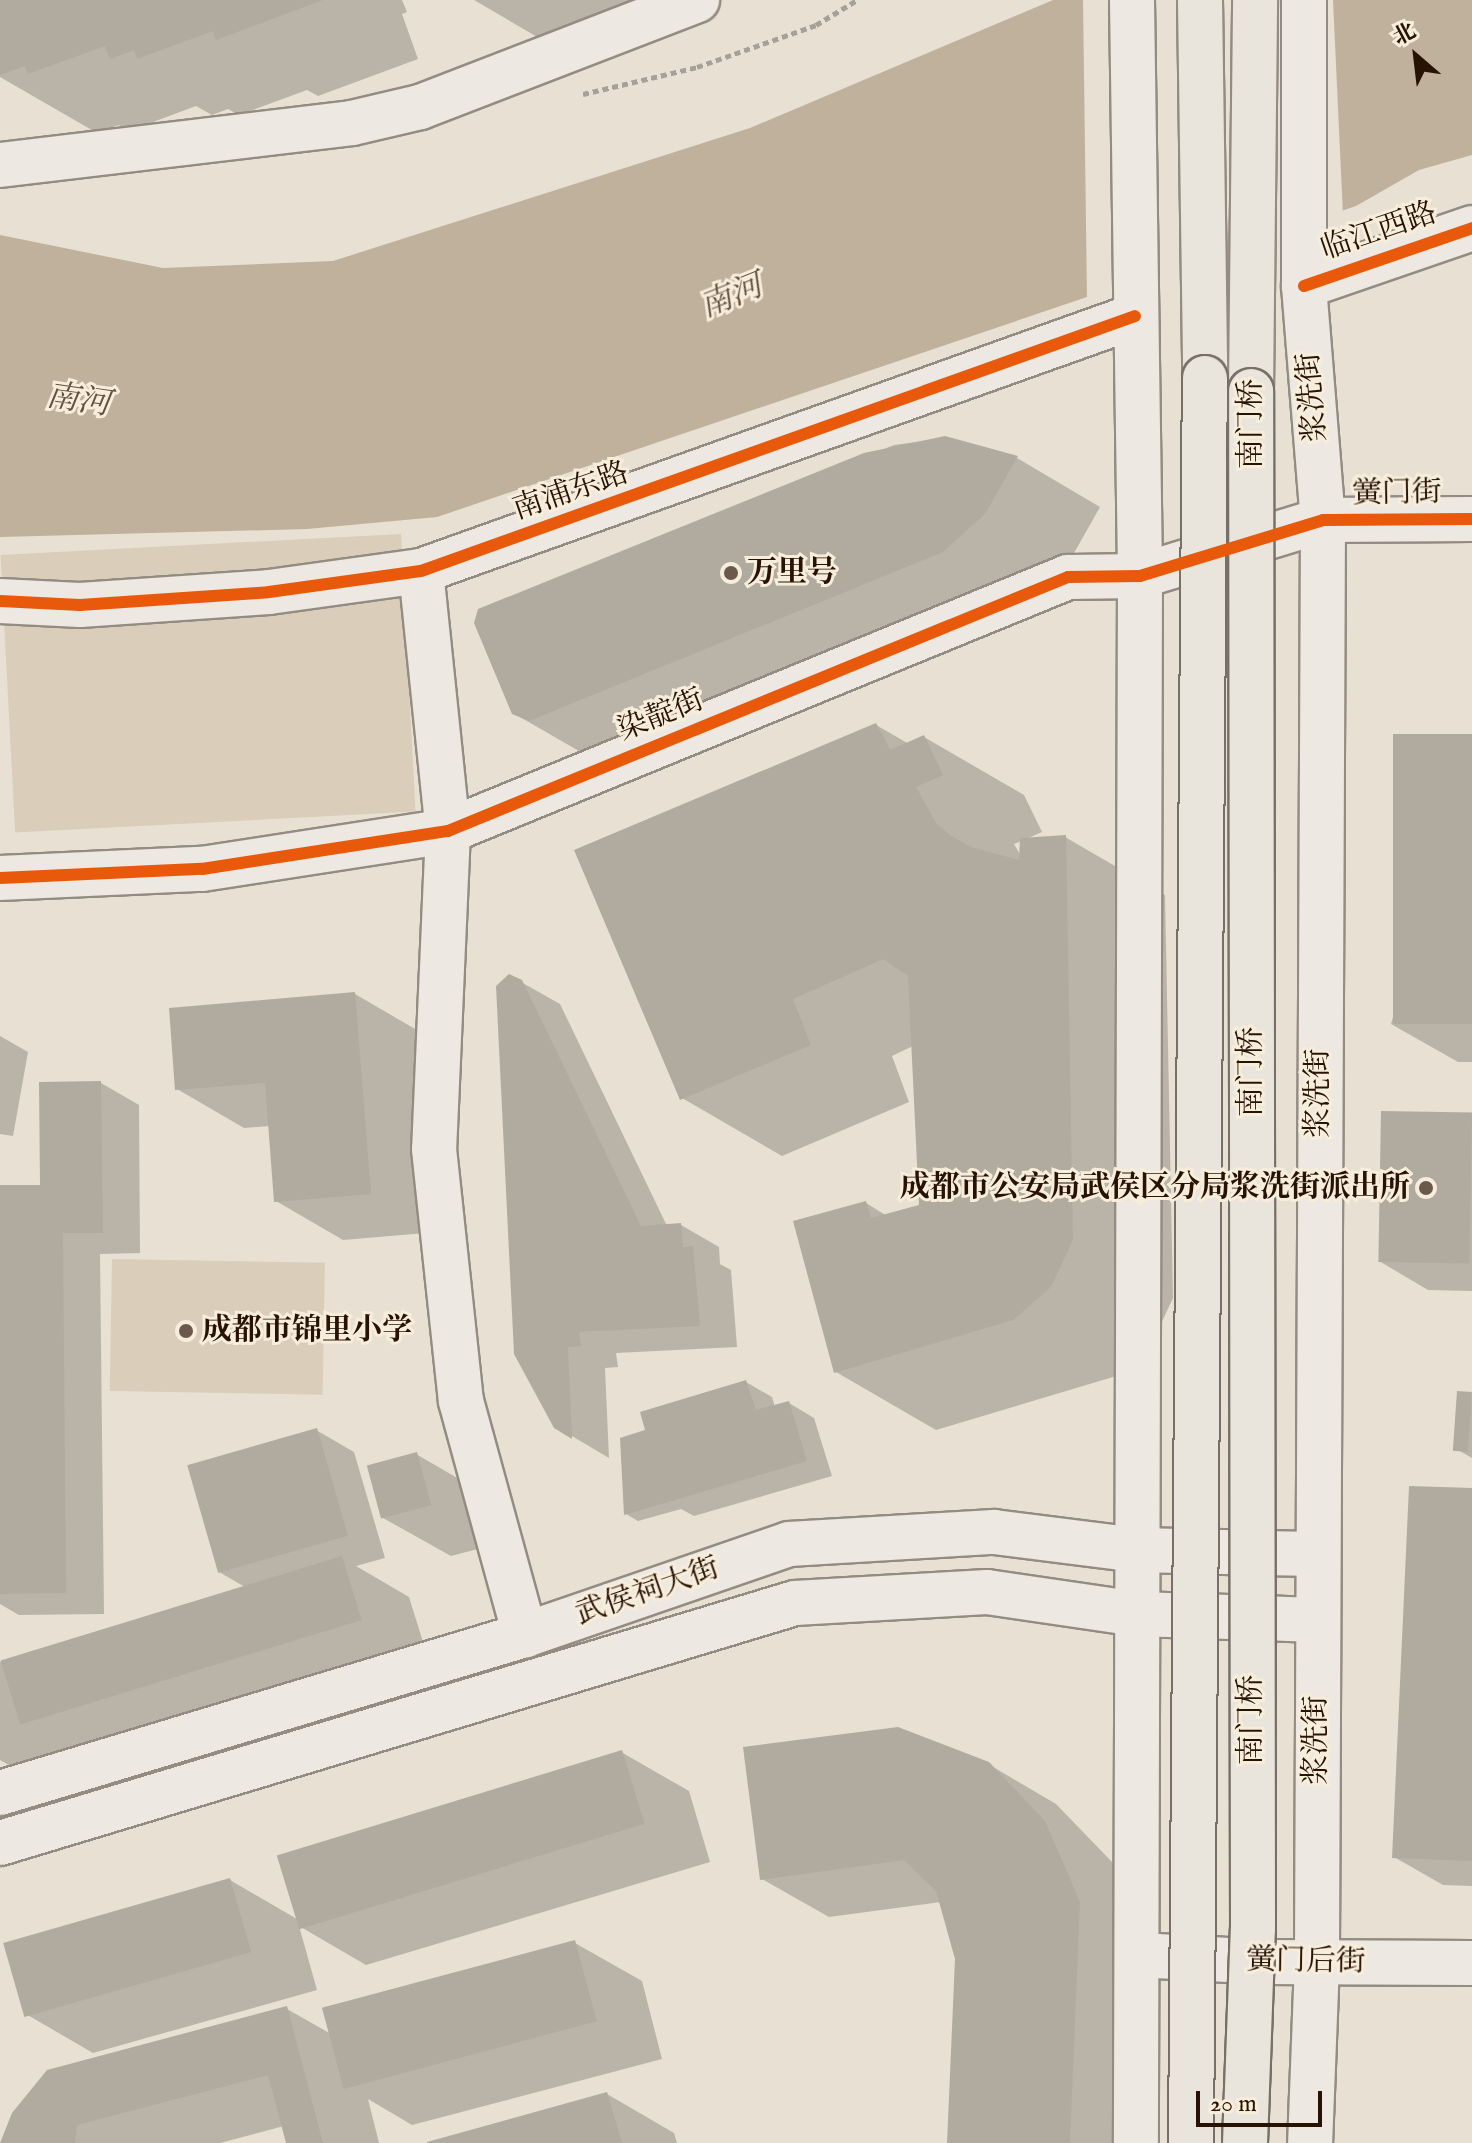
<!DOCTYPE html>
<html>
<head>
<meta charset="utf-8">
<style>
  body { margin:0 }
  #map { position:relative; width:1472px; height:2143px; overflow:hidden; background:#e8e0d2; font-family:"IM FELL English","Noto Serif SC",serif }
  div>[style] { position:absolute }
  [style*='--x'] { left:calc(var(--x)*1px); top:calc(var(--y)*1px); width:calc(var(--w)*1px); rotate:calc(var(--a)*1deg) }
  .green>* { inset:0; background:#daceba; transform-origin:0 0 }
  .water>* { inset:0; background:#bfb19c }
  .pier>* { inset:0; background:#e8e0d2 }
  .shadow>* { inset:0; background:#0003 }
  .building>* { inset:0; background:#b1aa9f; transform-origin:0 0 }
  .path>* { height:5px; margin-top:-2.5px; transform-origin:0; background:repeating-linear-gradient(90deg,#a6a099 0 6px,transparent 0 10px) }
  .roads { filter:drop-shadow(2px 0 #938c82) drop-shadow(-2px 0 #938c82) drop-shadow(0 2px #938c82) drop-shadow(0 -2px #938c82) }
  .minor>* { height:44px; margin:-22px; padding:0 22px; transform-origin:22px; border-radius:22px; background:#ede8e1 }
  .tertiary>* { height:44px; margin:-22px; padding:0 22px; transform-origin:22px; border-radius:22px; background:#ede8e1 }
  .secondary>* { height:44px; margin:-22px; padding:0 22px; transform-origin:22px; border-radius:22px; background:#ede8e1 }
  .primary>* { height:44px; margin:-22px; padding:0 22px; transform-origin:22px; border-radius:22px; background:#eae5dc }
  .bridges { filter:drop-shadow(2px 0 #777067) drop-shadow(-2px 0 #777067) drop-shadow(0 2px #777067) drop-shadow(0 -2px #777067) }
  .primary-bridge>* { height:44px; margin:-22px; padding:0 22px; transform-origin:22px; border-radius:22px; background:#eae5dc }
  .cycleway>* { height:12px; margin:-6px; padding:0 6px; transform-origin:6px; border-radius:6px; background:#e8590c }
  .dots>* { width:22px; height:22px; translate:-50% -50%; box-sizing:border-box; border:4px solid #f7eddb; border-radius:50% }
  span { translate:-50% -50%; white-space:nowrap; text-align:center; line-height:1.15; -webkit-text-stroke:6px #f7eddb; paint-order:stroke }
  .street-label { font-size:30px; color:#271203 }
  .poi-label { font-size:30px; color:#271203; font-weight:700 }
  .left { translate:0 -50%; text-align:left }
  .right { translate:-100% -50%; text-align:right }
  .water-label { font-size:32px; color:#63513e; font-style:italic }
  .north { position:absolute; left:1376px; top:16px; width:80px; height:80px; -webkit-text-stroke:6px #f7eddb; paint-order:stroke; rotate:332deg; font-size:22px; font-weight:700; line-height:32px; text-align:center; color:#271203 }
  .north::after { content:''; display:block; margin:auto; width:28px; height:36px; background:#271203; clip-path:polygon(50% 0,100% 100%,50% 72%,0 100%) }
  .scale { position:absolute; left:1196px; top:2091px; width:126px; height:36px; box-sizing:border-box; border:4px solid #271203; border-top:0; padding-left:10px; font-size:24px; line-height:28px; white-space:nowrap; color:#271203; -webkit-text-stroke:6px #f7eddb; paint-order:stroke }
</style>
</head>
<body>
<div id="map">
  <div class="green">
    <i style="left:401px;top:534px;width:278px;height:401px;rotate:87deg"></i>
    <i style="left:112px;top:1259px;width:213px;height:132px;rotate:1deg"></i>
  </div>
  <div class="water">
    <i style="clip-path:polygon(1053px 0,1472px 0,1472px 155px,1419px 170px,1356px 206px,437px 517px,307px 529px,0 537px,0 235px,163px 268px,333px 261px,750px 128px)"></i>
  </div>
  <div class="pier">
    <i style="clip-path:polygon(1083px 0,1333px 0,1343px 215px,1087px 300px)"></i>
  </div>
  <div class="shadow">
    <i style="clip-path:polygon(0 0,402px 0,407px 12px,402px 14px,418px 59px,318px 96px,307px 90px,239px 115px,228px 109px,212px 115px,196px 106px,129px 131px,119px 125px,97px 133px,0 77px)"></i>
    <i style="clip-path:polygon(474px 0,635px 0,539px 38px)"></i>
    <i style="clip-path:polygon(945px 438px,1017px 458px,1100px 507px,1069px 562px,598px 762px,513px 713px,480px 611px,894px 445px)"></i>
    <i style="clip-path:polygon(evenodd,876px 725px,909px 744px,924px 737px,1024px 795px,1042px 832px,1026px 839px,1065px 837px,1165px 895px,1173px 1298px,1151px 1345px,1113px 1377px,936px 1430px,836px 1372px,866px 1203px,887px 1216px,921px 1207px,913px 1046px,892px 1056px,909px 1102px,782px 1156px,682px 1098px,876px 725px,1022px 841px,1021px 856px,1014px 844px,1022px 841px)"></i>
    <i style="clip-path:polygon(1472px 736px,1472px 1062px,1458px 1062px,1391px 1024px)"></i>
    <i style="clip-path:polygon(521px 982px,560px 1004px,667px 1226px,681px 1225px,719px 1247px,720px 1264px,731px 1270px,737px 1347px,616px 1353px,618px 1367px,605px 1368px,609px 1458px,555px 1426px)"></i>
    <i style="clip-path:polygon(355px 994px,422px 1033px,438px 1232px,343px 1240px,276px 1201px,270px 1126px,244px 1128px,177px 1089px)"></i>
    <i style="clip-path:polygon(0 1036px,28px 1052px,13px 1136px,0 1134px)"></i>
    <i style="clip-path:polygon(101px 1083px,139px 1105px,140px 1253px,100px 1254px,104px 1614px,19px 1615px,0 1604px,0 1187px,42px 1187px)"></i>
    <i style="clip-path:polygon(1472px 1115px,1472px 1291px,1428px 1290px,1379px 1261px)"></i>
    <i style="clip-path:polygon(746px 1382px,772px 1397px,775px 1407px,789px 1403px,814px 1418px,832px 1476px,694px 1516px,681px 1509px,638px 1521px,626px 1514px,648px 1432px)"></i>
    <i style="clip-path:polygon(1472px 1394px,1472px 1458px,1458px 1450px)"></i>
    <i style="clip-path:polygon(316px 1430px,354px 1452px,385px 1558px,356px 1566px,409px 1597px,428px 1658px,32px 1778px,0 1760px,0 1662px,245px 1587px,219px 1572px)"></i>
    <i style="clip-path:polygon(416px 1454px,483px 1493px,497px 1544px,451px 1556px,383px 1518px)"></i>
    <i style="clip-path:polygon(1472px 1490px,1472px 1886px,1443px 1885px,1394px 1857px)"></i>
    <i style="clip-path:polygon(621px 1752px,689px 1791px,710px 1862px,366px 1965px,299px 1926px,317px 1990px,93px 2053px,26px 2014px,230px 1880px,297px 1919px)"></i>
    <i style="clip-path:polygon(988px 1764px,1056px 1804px,1112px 1862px,1147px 1942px,1139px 2143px,949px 2143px,957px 1959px,941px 1902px,829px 1917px,762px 1879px)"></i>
    <i style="clip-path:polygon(575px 1943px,642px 1981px,662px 2059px,412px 2125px,368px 2099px,379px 2143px,288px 2143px,284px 2126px,220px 2143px,0 2143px,287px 2009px,331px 2034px)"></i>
    <i style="clip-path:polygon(607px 2094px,674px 2133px,677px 2143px,431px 2143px)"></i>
  </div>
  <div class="building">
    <i style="clip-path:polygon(0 0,323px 0,216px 40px,213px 31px,137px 59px,134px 50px,110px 59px,105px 46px,28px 74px,25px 66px,0 75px)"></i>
    <i style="clip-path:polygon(945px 436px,1018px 456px,985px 514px,943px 552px,529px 721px,512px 714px,474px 623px,478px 609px,864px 453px)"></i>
    <i style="clip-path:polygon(876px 723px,890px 750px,924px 735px,943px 775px,916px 787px,936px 823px,951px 836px,971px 847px,1019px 860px,1020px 838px,1066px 835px,1073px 1240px,1051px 1287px,1013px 1320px,834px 1373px,793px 1221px,866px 1201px,871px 1218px,919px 1205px,908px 976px,883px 959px,793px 999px,811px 1045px,680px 1100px,574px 850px)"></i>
    <i style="left:1472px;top:734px;width:290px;height:79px;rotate:90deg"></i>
    <i style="clip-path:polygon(509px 974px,522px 980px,641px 1226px,681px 1223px,683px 1247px,693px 1246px,700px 1326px,579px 1332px,581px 1346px,568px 1347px,572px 1439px,554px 1428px,514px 1354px,496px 986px)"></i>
    <i style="clip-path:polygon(355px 992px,371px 1194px,274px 1202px,265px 1083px,175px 1090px,169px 1008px)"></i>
    <i style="clip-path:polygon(101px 1081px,103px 1233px,63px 1233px,66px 1593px,0 1594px,0 1185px,40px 1185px,39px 1082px)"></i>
    <i style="left:1381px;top:1111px;width:91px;height:151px;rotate:1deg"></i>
    <i style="clip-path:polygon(746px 1380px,756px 1410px,789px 1401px,807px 1461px,624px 1515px,620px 1438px,645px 1430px,640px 1412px)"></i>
    <i style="left:1457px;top:1391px;width:15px;height:60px;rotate:4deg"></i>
    <i style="left:317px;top:1428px;width:112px;height:135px;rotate:74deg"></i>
    <i style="left:417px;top:1452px;width:55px;height:52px;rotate:75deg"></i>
    <i style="clip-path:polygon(1409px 1486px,1472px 1488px,1472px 1861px,1392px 1858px)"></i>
    <i style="left:342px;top:1556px;width:67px;height:357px;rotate:73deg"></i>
    <i style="clip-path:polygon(898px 1727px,989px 1762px,1045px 1821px,1080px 1902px,1070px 2143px,947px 2143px,955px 1959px,936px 1891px,904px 1860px,760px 1880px,743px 1747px)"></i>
    <i style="left:622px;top:1750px;width:77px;height:361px;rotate:73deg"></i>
    <i style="left:230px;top:1878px;width:77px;height:236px;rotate:74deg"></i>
    <i style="left:575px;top:1940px;width:84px;height:262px;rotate:75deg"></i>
    <i style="clip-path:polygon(287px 2006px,323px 2143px,286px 2143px,268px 2075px,77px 2125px,75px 2143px,0 2143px,12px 2113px,47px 2070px)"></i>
    <i style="clip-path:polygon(607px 2092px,622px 2143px,427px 2143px,427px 2142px)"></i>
  </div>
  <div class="path">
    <i style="--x:583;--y:94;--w:117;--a:-13.3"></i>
    <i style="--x:697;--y:67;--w:126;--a:-19.4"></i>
    <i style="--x:816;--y:25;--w:48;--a:-31.4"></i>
  </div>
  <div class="roads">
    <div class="minor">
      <i style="--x:0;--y:165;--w:354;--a:-6.8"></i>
      <i style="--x:352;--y:123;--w:70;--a:-13.2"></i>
      <i style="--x:420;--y:107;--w:297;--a:-21.1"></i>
      <i style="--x:1304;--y:286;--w:178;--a:-19"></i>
      <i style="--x:421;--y:571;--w:261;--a:84.1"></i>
      <i style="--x:448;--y:831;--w:318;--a:92.5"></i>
      <i style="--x:434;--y:1149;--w:253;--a:83.9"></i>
      <i style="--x:461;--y:1401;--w:243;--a:74.7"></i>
      <i style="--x:0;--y:601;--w:80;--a:2.9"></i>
      <i style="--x:80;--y:605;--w:189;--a:-3.9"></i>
      <i style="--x:269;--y:592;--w:153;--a:-7.9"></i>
      <i style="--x:421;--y:571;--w:758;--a:-19.65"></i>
      <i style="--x:0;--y:878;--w:202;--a:-2.6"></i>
      <i style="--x:202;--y:869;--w:249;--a:-8.8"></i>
      <i style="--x:448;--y:831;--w:670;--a:-22.28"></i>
      <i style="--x:1068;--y:577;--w:72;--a:-0.8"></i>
      <i style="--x:1140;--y:576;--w:191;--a:-17"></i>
      <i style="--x:1139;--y:1955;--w:125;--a:3.2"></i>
      <i style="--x:1264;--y:1962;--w:208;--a:0.3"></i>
    </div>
    <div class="tertiary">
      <i style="--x:1323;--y:520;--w:149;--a:-0.4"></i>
      <i style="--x:0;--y:1793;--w:548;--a:-16.75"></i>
      <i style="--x:525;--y:1635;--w:279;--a:-19"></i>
      <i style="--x:789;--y:1544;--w:205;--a:-3.4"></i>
      <i style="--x:994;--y:1532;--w:144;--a:7.2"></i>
      <i style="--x:1137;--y:1550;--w:179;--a:1.3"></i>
      <i style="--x:0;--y:1843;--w:830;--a:-16.8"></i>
      <i style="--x:795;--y:1603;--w:192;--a:-3.3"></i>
      <i style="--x:987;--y:1592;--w:152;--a:8.3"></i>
      <i style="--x:1137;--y:1614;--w:180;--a:1.9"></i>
    </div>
    <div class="secondary">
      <i style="--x:1132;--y:0;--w:576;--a:89.2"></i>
      <i style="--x:1140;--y:576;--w:1567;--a:90.15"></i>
      <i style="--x:1304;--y:0;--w:286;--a:90"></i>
      <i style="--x:1304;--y:286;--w:235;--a:85.4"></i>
      <i style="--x:1323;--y:520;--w:1443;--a:90.24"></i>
      <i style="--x:1317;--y:1963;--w:180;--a:92.2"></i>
    </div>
    <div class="primary">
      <i style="--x:1200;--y:0;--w:378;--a:89.2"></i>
      <i style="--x:1251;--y:391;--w:391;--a:-89.4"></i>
    </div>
  </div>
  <div class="bridges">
    <div class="primary-bridge">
      <i style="--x:1191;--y:2143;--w:1765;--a:-89.55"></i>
      <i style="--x:1245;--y:2143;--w:214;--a:-87.9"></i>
      <i style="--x:1253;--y:1929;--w:1538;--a:-90.07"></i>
    </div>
  </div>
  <div class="cycleway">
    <i style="--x:1304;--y:286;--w:178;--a:-19"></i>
    <i style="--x:0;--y:601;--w:80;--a:2.9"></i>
    <i style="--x:80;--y:605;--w:189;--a:-3.9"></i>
    <i style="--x:269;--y:592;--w:153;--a:-7.9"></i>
    <i style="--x:421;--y:571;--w:758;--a:-19.65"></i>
    <i style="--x:0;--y:878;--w:202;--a:-2.6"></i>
    <i style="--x:202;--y:869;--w:249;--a:-8.8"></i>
    <i style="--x:448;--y:831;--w:670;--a:-22.28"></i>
    <i style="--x:1068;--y:577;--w:72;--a:-0.8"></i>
    <i style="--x:1140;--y:576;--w:191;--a:-17"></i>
    <i style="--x:1323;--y:520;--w:149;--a:-0.4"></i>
  </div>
  <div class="dots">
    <i style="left:731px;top:573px;background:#6b5a4b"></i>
    <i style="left:1426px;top:1188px;background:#6b5a4b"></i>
    <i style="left:186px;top:1331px;background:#6b5a4b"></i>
  </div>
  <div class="street-label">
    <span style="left:1379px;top:232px;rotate:-19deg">临江西路</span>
    <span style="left:1313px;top:397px;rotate:-95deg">浆洗街</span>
    <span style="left:1252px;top:424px;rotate:-90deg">南门桥</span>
    <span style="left:571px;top:492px;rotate:-19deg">南浦东路</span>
    <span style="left:1397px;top:494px;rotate:-1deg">黉门街</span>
    <span style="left:661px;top:716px;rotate:-22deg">染靛街</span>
    <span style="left:1252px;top:1072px;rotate:-90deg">南门桥</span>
    <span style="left:1319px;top:1093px;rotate:-90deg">浆洗街</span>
    <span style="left:648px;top:1592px;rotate:-19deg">武侯祠大街</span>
    <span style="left:1252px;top:1720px;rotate:-90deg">南门桥</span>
    <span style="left:1317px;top:1740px;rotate:-90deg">浆洗街</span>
    <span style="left:1306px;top:1962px;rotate:1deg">黉门后街</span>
  </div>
  <div class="poi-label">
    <span class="left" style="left:747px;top:573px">万里号</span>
    <span class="right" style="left:1410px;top:1188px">成都市公安局武侯区分局浆洗街派出所</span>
    <span class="left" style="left:202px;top:1331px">成都市锦里小学</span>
  </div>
  <div class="water-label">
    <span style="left:732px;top:298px;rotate:-22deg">南河</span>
    <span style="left:78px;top:402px;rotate:8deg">南河</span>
  </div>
  <div class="north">北</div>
  <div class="scale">20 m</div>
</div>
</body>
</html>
